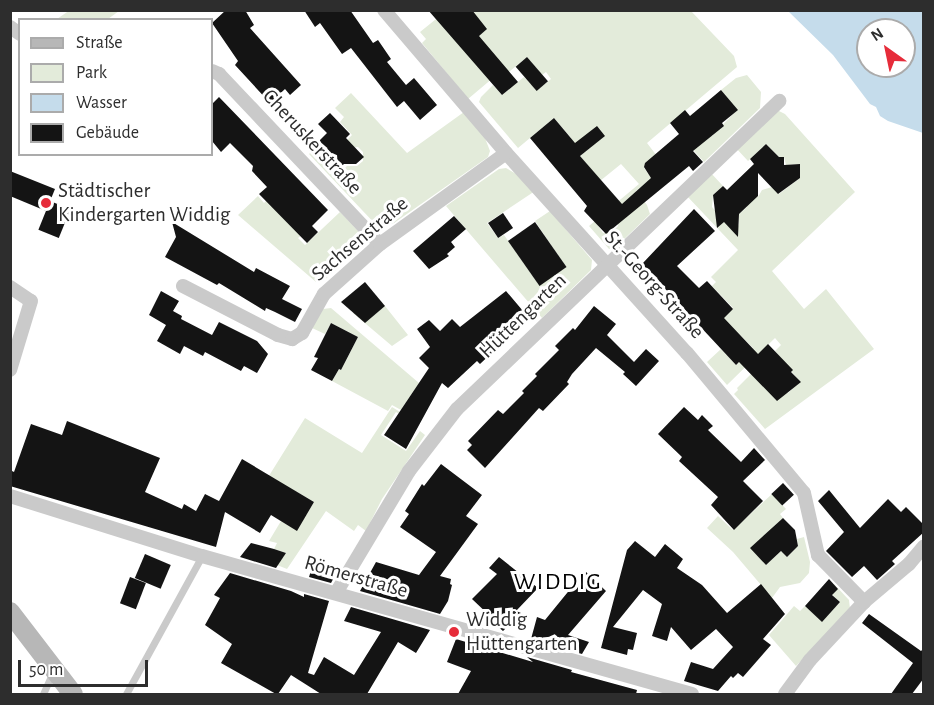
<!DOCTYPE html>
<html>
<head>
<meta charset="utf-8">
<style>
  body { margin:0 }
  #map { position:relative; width:934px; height:705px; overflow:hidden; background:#fff; font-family:"Alegreya Sans",sans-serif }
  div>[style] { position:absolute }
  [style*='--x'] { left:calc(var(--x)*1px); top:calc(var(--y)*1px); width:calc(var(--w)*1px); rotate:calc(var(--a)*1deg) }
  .green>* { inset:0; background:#e3ebda }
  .water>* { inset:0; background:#c5dceb }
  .building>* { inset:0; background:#141414; transform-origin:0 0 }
  .lane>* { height:7px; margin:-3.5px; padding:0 3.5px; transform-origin:3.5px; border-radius:3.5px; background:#cacaca }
  .street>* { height:14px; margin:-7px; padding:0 7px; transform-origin:7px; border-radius:7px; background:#cacaca }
  .secondary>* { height:20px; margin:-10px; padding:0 10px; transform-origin:10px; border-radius:10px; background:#b7b7b7 }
  .dots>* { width:16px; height:16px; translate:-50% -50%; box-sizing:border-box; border:3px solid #fff; border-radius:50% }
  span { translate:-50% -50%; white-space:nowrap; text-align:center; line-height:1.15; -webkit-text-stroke:6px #fff; paint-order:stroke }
  .street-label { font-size:21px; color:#2d2d2d }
  .poi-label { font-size:21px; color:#2d2d2d }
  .left { translate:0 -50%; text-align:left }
  .quarter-label { font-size:24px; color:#000; letter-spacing:1.5px }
  .frame { position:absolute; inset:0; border:12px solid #2d2d2d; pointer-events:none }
  .legend { position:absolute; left:18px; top:18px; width:195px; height:138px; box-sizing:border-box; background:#fff; border:2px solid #ababab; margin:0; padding:8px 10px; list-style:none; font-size:18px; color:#2d2d2d }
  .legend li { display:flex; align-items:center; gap:12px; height:30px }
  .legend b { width:30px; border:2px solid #ababab }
  .north { position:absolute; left:856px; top:18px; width:60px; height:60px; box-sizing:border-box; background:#fff; border:2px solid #ababab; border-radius:50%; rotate:327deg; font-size:16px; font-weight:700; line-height:24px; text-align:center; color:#2d2d2d }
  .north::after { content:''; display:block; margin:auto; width:21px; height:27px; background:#e62c3a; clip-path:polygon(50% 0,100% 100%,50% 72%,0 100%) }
  .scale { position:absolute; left:18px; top:660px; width:130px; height:27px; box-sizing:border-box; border:3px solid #2d2d2d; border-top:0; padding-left:8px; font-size:18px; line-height:21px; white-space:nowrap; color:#2d2d2d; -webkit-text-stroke:4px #fff; paint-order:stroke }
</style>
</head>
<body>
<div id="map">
  <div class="green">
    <i style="clip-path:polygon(70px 10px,119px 10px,119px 11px,108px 19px,57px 19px)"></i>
    <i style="clip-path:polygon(446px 11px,691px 11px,734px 56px,737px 67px,647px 143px,657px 156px,644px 168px,656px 184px,646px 192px,641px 187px,636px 191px,647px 205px,650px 214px,614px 249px,609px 249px,589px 226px,595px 221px,603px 233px,612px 232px,618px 226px,615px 204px,639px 184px,621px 164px,600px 181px,580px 156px,591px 147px,572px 148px,571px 138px,554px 118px,518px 148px,479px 102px,481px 97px,493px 85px,502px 95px,524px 77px,537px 90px,551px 79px,546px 72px,542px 75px,527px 57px,504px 76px,500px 72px,468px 99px,422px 43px,426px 39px,420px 32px)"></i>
    <i style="clip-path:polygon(747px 75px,761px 92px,760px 108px,704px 162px,685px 141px,690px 116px,693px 113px,712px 136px,737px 110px,721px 90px,736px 78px)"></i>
    <i style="clip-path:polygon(351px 93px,407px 153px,464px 112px,483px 133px,490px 151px,488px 157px,394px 223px,379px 228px,309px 154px,315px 148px,338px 174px,347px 166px,357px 166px,363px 161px,363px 152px,358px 147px,350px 148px,345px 142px,352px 135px,340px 122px,344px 117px,335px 108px)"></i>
    <i style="clip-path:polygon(779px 111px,785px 114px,855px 192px,772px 271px,804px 309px,826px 289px,874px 349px,765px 429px,734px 394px,738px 390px,737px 388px,751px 374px,788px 393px,800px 382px,775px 351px,781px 345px,775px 338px,727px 385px,707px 362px,721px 349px,736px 365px,753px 348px,738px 333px,718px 323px,733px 308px,712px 286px,716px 282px,711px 277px,738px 250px,686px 195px,710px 172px,723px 186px,713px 195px,712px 207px,733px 231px,739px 225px,739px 214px,747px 207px,743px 203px,754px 193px,758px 197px,762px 190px,772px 187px,779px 194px,800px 178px,800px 164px,786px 165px,784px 157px,779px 157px,766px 144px,748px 161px,735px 147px,774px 112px)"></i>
    <i style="clip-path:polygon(506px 168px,518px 175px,535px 191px,487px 223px,498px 238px,504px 235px,539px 285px,566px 267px,535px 221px,550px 211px,592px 260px,591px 270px,542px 318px,446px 206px,499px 169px)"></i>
    <i style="clip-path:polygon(258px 196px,264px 203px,267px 200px,292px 226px,301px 236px,298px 238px,305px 245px,340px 212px,360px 233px,363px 246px,322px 282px,316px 282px,238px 215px)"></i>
    <i style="clip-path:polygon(361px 306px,371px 317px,385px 306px,408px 335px,392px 346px,353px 313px)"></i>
    <i style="clip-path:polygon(331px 308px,419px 383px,401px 410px,392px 405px,388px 411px,332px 381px,339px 369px,341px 370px,358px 337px,331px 323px,325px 334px,312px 328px,323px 309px)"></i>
    <i style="clip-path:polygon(392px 407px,405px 415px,404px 417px,396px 412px,381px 435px,406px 451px,420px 431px,425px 435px,382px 499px,366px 531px,358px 525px,354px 531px,326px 511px,287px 569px,277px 565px,286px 553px,274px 549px,277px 543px,269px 541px,281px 521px,297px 530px,314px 502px,297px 492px,257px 495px,305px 418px,362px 453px)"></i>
    <i style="clip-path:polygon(772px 494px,786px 509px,780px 514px,783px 518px,751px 548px,766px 565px,781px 551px,787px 557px,798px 546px,797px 539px,804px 537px,810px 562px,809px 573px,800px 583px,780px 587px,772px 598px,733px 552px,707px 528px,718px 516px,733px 530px)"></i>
    <i style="clip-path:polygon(834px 584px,849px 600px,850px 609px,796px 666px,769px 635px,794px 606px,800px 611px,805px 606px,822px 621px,840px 602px,824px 587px)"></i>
  </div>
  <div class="water">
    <i style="clip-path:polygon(evenodd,788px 11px,923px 11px,923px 133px,888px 121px,880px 116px,876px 107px,870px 104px,833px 55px,788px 11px,868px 30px,904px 30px,904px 66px,868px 66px,868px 30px)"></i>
  </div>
  <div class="building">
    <i style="clip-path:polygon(226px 10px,245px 10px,254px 25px,250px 28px,301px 85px,290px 95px,285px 89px,270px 103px,235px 65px,238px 61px,212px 23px)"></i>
    <i style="clip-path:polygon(304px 10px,350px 10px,373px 43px,378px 40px,391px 59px,387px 62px,406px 85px,414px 78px,437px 105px,420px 120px,404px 101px,397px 107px,351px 48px,342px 54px,320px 23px,315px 27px)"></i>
    <i style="clip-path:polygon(428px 10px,472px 10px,487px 29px,479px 36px,518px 82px,502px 95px)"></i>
    <i style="left:527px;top:57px;width:32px;height:15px;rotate:49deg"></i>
    <i style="clip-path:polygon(721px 90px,738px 110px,722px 123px,724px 126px,693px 151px,703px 162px,693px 171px,689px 166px,606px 234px,584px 211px,587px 206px,530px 138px,554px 118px,575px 143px,597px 126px,605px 136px,580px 156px,622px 204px,651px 178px,644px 167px,645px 163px,679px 134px,670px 123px,685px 110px,690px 116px)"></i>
    <i style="clip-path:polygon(219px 97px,328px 210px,312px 226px,318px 232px,307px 243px,259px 194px,267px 187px,252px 171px,253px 166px,230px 143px,221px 152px,212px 141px,212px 104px)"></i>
    <i style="clip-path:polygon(330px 113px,350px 134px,346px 138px,364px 157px,356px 164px,344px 164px,338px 169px,319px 148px,322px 145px,319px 141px,327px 133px,318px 124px)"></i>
    <i style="clip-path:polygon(766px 144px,779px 157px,784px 157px,784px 165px,800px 164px,800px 178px,778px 194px,758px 173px,758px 196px,739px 214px,738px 237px,724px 222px,717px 228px,713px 195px,723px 186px,727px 190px,754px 164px,750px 159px)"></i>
    <i style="clip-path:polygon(10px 171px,55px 189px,46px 211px,10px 196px)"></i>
    <i style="left:50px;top:201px;width:22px;height:31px;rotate:22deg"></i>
    <i style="clip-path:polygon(694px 209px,715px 231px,677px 266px,699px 288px,707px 281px,733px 309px,724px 318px,758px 354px,768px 344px,793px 370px,791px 372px,801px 382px,777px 401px,739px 362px,736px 365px,642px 264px)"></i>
    <i style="left:503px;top:213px;width:18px;height:18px;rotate:56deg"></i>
    <i style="clip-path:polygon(454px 216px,466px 229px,451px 242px,455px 247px,447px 254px,449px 256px,429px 269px,413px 251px)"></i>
    <i style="clip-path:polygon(172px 222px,254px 272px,256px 268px,290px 286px,282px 299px,302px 309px,295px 322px,275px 312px,266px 308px,265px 311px,219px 283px,217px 285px,165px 257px,176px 237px)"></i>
    <i style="left:535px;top:222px;width:55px;height:33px;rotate:55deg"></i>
    <i style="clip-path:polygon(365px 282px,385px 306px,365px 323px,341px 302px)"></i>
    <i style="clip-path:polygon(161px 291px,179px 301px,173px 311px,182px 316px,181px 319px,212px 335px,219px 322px,257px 341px,268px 354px,257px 373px,244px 366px,241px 371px,205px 352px,203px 356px,184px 346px,180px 354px,157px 341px,166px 325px,149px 315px)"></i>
    <i style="clip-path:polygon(506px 291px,523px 311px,489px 340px,497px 348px,480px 364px,477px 361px,448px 388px,442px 383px,406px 449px,384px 435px,429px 368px,419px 358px,430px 347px,417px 329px,429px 320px,440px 331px,452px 319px,460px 327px)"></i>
    <i style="clip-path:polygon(594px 306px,616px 324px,607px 335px,634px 362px,646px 349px,659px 361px,636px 386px,623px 374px,625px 372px,596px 348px,572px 374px,567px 382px,569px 384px,543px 411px,539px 408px,485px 468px,467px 450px,472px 445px,468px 441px,498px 410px,503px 414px,524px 393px,522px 391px,537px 376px,535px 374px,559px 350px,555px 346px,573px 328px,575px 330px)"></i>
    <i style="clip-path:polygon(331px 323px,358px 337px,341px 370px,339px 369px,332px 381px,311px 370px,318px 358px,314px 357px)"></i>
    <i style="clip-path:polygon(684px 407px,698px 420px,702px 415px,713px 426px,708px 430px,741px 462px,754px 448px,765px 460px,743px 481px,763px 501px,734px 530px,711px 505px,718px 497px,679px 461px,682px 457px,658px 434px)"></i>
    <i style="clip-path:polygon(67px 421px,160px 458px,145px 492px,182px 509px,184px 504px,196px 511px,205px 494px,219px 501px,242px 459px,314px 502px,297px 531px,271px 515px,260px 533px,225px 512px,216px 547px,10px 486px,10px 470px,14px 472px,31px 424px,62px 435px)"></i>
    <i style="clip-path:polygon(441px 464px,482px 495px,466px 516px,478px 524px,440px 576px,451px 579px,450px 584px,452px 585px,448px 601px,440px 614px,360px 591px,376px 562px,419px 575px,436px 552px,400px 527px,409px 514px,405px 511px,422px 484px,424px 486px)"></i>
    <i style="left:783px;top:483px;width:16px;height:16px;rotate:47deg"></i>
    <i style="clip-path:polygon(829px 490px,860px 528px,888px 499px,901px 512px,906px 507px,924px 525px,924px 532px,892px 561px,895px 564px,877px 580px,864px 566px,852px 577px,826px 551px,844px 532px,818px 501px)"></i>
    <i style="clip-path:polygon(783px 518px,795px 530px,798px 546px,787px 557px,781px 551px,766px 565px,750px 548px)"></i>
    <i style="clip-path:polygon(635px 541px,655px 557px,665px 544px,683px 559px,677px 568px,702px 585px,727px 613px,761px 584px,785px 614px,763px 639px,771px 645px,743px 677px,738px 673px,733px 678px,731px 676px,718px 691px,684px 681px,691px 662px,713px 669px,733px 647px,716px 629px,691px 650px,671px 627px,667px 641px,652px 636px,662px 604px,643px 590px,613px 627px,637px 633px,633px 650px,628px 649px,627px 655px,601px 648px,627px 550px)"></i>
    <i style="clip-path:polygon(251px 543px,274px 549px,286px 553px,276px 568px,240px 557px)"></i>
    <i style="left:145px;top:554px;width:28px;height:26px;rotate:23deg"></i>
    <i style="clip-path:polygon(499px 557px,538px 588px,516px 611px,521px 613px,503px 631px,491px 621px,491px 617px,472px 599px,497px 574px,489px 568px)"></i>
    <i style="clip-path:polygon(314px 561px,339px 568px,331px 583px,309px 577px)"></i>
    <i style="clip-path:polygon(585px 571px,606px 591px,568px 635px,589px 642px,582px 654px,531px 639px,537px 617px,545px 620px)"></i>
    <i style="clip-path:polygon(230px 573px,291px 591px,304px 597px,304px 594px,329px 601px,308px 673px,314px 675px,324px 657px,354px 675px,381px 632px,344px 621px,351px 607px,430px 630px,416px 653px,398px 642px,367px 694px,321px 694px,291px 675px,278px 694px,276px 694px,221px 663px,232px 644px,205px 625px,220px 598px,214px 595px)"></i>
    <i style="left:130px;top:577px;width:17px;height:28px;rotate:21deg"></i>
    <i style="clip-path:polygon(829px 579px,838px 589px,832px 595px,840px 602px,822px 622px,805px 606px)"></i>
    <i style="clip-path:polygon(869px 614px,921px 651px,924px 648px,924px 678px,912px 694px,891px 694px,913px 663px,862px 623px)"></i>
    <i style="clip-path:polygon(456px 639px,533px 662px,527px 657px,572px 670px,571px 672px,637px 690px,636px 694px,458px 694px,471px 671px,447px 662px)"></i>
  </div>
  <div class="lane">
    <i style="--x:43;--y:694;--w:24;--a:-66"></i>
    <i style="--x:126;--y:694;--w:158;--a:-61.2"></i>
  </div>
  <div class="street">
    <i style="--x:384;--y:10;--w:188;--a:49.5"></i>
    <i style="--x:506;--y:153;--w:270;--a:47.9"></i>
    <i style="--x:687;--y:353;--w:182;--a:50.1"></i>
    <i style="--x:804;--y:493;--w:64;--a:77.3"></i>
    <i style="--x:818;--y:555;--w:66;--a:45.6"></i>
    <i style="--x:10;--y:27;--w:12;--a:35"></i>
    <i style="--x:212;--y:71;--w:8;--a:23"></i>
    <i style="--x:219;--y:74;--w:234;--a:46.6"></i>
    <i style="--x:183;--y:286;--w:107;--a:27.3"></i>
    <i style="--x:278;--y:335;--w:15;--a:16"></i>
    <i style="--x:292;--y:339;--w:12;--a:-31"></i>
    <i style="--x:302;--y:333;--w:45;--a:-60.6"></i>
    <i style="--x:324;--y:294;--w:75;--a:-41.8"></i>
    <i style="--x:380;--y:244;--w:155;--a:-35.8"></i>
    <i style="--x:10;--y:287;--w:25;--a:34"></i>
    <i style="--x:31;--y:301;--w:72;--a:106.9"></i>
    <i style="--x:10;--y:496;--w:201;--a:17.4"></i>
    <i style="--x:202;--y:556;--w:509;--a:15.73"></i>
    <i style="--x:336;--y:593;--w:142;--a:-59.1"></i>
    <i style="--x:409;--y:471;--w:78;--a:-52.3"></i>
    <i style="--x:457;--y:409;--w:446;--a:-43.7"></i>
    <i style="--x:785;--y:694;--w:42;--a:-53.7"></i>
    <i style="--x:810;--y:660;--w:79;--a:-47"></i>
    <i style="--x:864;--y:602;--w:59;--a:-40.2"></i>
    <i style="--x:909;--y:564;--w:23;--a:-50"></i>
  </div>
  <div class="secondary">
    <i style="--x:10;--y:612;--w:103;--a:52.5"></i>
  </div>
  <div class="dots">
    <i style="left:46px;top:203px;background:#e62c3a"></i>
    <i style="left:454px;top:632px;background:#e62c3a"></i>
  </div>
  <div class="street-label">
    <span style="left:312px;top:142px;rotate:47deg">Cheruskerstraße</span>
    <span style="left:360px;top:239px;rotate:-40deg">Sachsenstraße</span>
    <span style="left:654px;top:285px;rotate:48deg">St.-Georg-Straße</span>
    <span style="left:523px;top:316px;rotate:-44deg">Hüttengarten</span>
    <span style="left:356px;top:577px;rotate:16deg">Römerstraße</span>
  </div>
  <div class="poi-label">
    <span class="left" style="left:58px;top:203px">Städtischer<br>Kindergarten Widdig</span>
    <span class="left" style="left:466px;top:632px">Widdig<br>Hüttengarten</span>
  </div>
  <div class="quarter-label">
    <span style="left:558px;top:583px">WIDDIG</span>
  </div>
  <div class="frame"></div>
  <ul class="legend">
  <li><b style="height:8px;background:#b7b7b7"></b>Straße</li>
  <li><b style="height:16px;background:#e3ebda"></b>Park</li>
  <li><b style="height:16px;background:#c5dceb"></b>Wasser</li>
  <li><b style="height:16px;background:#141414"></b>Gebäude</li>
  </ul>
  <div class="north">N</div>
  <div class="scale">50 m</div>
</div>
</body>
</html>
